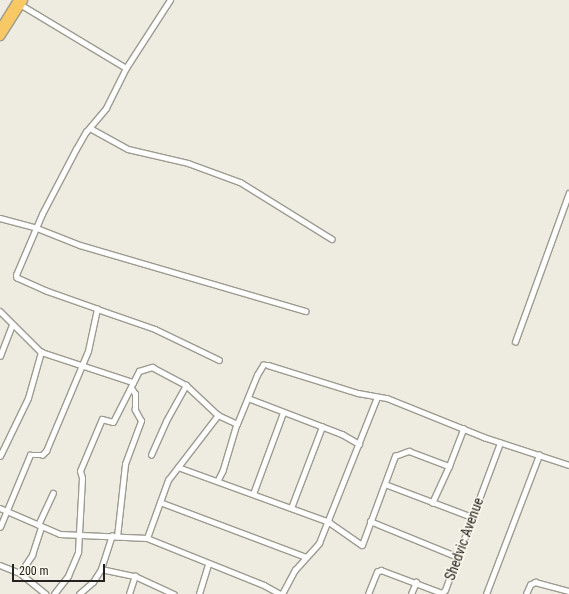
<!DOCTYPE html>
<html>
<head>
<meta charset="utf-8">
<style>
  body { margin:0 }
  #map { position:relative; width:569px; height:594px; overflow:hidden; background:#eeece1; font-family:"Roboto Condensed",sans-serif }
  div>[style] { position:absolute }
  [style*='--x'] { left:calc(var(--x)*1px); top:calc(var(--y)*1px); width:calc(var(--w)*1px); rotate:calc(var(--a)*1deg) }
  .roads { filter:drop-shadow(1px 0 #9d9b90) drop-shadow(-1px 0 #9d9b90) drop-shadow(0 1px #9d9b90) drop-shadow(0 -1px #9d9b90) }
  .minor>* { height:4.5px; margin:-2.25px; padding:0 2.25px; transform-origin:2.25px; border-radius:2.25px; background:#fff }
  .highway>* { height:7px; margin:-3.5px; padding:0 3.5px; transform-origin:3.5px; border-radius:3.5px; background:#f8c864 }
  span { translate:-50% -50%; white-space:nowrap; text-align:center; line-height:1.15; -webkit-text-stroke:3px #fcfaee; paint-order:stroke }
  .street-label { font-size:14px; color:#23221e }
  .scale { position:absolute; left:12px; top:564px; width:93px; height:18px; box-sizing:border-box; border:2px solid #23221e; border-top:0; padding-left:5px; font-size:12px; line-height:14px; white-space:nowrap; color:#23221e; -webkit-text-stroke:3px #fcfaee; paint-order:stroke }
</style>
</head>
<body>
<div id="map">
  <div class="roads">
    <div class="minor">
      <i style="--x:18;--y:3;--w:126;--a:31"></i>
      <i style="--x:90;--y:128;--w:43;--a:28.9"></i>
      <i style="--x:128;--y:149;--w:62;--a:13.1"></i>
      <i style="--x:188;--y:163;--w:55;--a:20.1"></i>
      <i style="--x:240;--y:182;--w:108;--a:31.8"></i>
      <i style="--x:0;--y:218;--w:38;--a:15"></i>
      <i style="--x:37;--y:228;--w:46;--a:21.6"></i>
      <i style="--x:80;--y:245;--w:235;--a:16.3"></i>
      <i style="--x:97;--y:309;--w:54;--a:-160.6"></i>
      <i style="--x:46;--y:291;--w:32;--a:-156"></i>
      <i style="--x:17;--y:278;--w:3;--a:-108"></i>
      <i style="--x:16;--y:275;--w:66;--a:-66.9"></i>
      <i style="--x:42;--y:214;--w:73;--a:-62.4"></i>
      <i style="--x:76;--y:149;--w:20;--a:-60"></i>
      <i style="--x:86;--y:132;--w:31;--a:-50"></i>
      <i style="--x:106;--y:108;--w:45;--a:-63.4"></i>
      <i style="--x:126;--y:68;--w:81;--a:-57.1"></i>
      <i style="--x:0;--y:311;--w:58;--a:45"></i>
      <i style="--x:41;--y:352;--w:97;--a:18.1"></i>
      <i style="--x:515;--y:342;--w:158;--a:-70.1"></i>
      <i style="--x:0;--y:356;--w:33;--a:-69"></i>
      <i style="--x:248;--y:398;--w:101;--a:21"></i>
      <i style="--x:342;--y:434;--w:20;--a:30"></i>
      <i style="--x:237;--y:424;--w:53;--a:-67.8"></i>
      <i style="--x:257;--y:375;--w:12;--a:-59"></i>
      <i style="--x:263;--y:365;--w:5;--a:0"></i>
      <i style="--x:268;--y:365;--w:94;--a:17.3"></i>
      <i style="--x:358;--y:393;--w:29;--a:10"></i>
      <i style="--x:387;--y:398;--w:105;--a:21.9"></i>
      <i style="--x:484;--y:437;--w:89;--a:18.2"></i>
      <i style="--x:151;--y:455;--w:37;--a:-66"></i>
      <i style="--x:166;--y:421;--w:41;--a:-60.9"></i>
      <i style="--x:0;--y:456;--w:64;--a:-64.2"></i>
      <i style="--x:28;--y:398;--w:48;--a:-74.2"></i>
      <i style="--x:178;--y:467;--w:161;--a:20"></i>
      <i style="--x:329;--y:522;--w:40;--a:34.9"></i>
      <i style="--x:362;--y:545;--w:95;--a:-69.7"></i>
      <i style="--x:395;--y:456;--w:15;--a:-20"></i>
      <i style="--x:409;--y:451;--w:43;--a:20.6"></i>
      <i style="--x:449;--y:466;--w:40;--a:-69"></i>
      <i style="--x:385;--y:484;--w:93;--a:20.8"></i>
      <i style="--x:253;--y:494;--w:86;--a:-69.7"></i>
      <i style="--x:160;--y:502;--w:156;--a:20.6"></i>
      <i style="--x:432;--y:503;--w:41;--a:-65.3"></i>
      <i style="--x:0;--y:508;--w:65;--a:23.4"></i>
      <i style="--x:60;--y:534;--w:87;--a:2.6"></i>
      <i style="--x:147;--y:538;--w:126;--a:21.9"></i>
      <i style="--x:264;--y:585;--w:18;--a:29"></i>
      <i style="--x:291;--y:508;--w:87;--a:-69.1"></i>
      <i style="--x:370;--y:521;--w:95;--a:22.2"></i>
      <i style="--x:38;--y:525;--w:35;--a:-65"></i>
      <i style="--x:0;--y:527;--w:78;--a:-67.4"></i>
      <i style="--x:30;--y:455;--w:12;--a:0"></i>
      <i style="--x:42;--y:455;--w:6;--a:-45"></i>
      <i style="--x:46;--y:451;--w:108;--a:-67.2"></i>
      <i style="--x:88;--y:351;--w:43;--a:-77.9"></i>
      <i style="--x:97;--y:309;--w:61;--a:19"></i>
      <i style="--x:155;--y:329;--w:71;--a:25.8"></i>
      <i style="--x:117;--y:537;--w:73;--a:-83.7"></i>
      <i style="--x:125;--y:464;--w:46;--a:-69.6"></i>
      <i style="--x:141;--y:421;--w:13;--a:-119"></i>
      <i style="--x:135;--y:410;--w:16;--a:-90"></i>
      <i style="--x:135;--y:394;--w:7;--a:-124"></i>
      <i style="--x:147;--y:538;--w:62;--a:-70.1"></i>
      <i style="--x:168;--y:480;--w:82;--a:-52.4"></i>
      <i style="--x:0;--y:565;--w:22;--a:22"></i>
      <i style="--x:20;--y:573;--w:33;--a:39"></i>
      <i style="--x:101;--y:569;--w:35;--a:12"></i>
      <i style="--x:135;--y:576;--w:43;--a:24.8"></i>
      <i style="--x:20;--y:573;--w:22;--a:-56"></i>
      <i style="--x:32;--y:555;--w:29;--a:-72"></i>
      <i style="--x:54;--y:594;--w:23;--a:-52"></i>
      <i style="--x:68;--y:576;--w:26;--a:-67"></i>
      <i style="--x:78;--y:552;--w:74;--a:-86.9"></i>
      <i style="--x:82;--y:478;--w:7;--a:-106"></i>
      <i style="--x:80;--y:471;--w:56;--a:-67.1"></i>
      <i style="--x:102;--y:419;--w:11;--a:15"></i>
      <i style="--x:113;--y:422;--w:57;--a:-63"></i>
      <i style="--x:139;--y:371;--w:14;--a:-17"></i>
      <i style="--x:152;--y:367;--w:38;--a:28"></i>
      <i style="--x:186;--y:385;--w:44;--a:43.2"></i>
      <i style="--x:218;--y:415;--w:21;--a:25"></i>
      <i style="--x:237;--y:424;--w:49;--a:106.6"></i>
      <i style="--x:223;--y:471;--w:11;--a:117"></i>
      <i style="--x:79;--y:594;--w:18;--a:-41"></i>
      <i style="--x:93;--y:582;--w:15;--a:-58"></i>
      <i style="--x:101;--y:569;--w:35;--a:-72"></i>
      <i style="--x:129;--y:594;--w:19;--a:-72"></i>
      <i style="--x:199;--y:594;--w:31;--a:-73"></i>
      <i style="--x:282;--y:594;--w:27;--a:-62"></i>
      <i style="--x:295;--y:570;--w:36;--a:-48"></i>
      <i style="--x:319;--y:543;--w:157;--a:-68.3"></i>
      <i style="--x:368;--y:594;--w:24;--a:-68"></i>
      <i style="--x:377;--y:572;--w:4;--a:-27"></i>
      <i style="--x:381;--y:570;--w:65;--a:20.7"></i>
      <i style="--x:442;--y:593;--w:4;--a:-45"></i>
      <i style="--x:445;--y:590;--w:157;--a:-69.5"></i>
      <i style="--x:411;--y:594;--w:13;--a:-67"></i>
      <i style="--x:486;--y:594;--w:149;--a:-69.1"></i>
      <i style="--x:526;--y:594;--w:10;--a:-66"></i>
      <i style="--x:530;--y:585;--w:6;--a:-31"></i>
      <i style="--x:535;--y:582;--w:35;--a:15"></i>
    </div>
    <div class="highway">
      <i style="--x:0;--y:27;--w:32;--a:-58"></i>
      <i style="--x:0;--y:36;--w:43;--a:-57.4"></i>
    </div>
  </div>
  <div class="street-label">
    <span style="left:464px;top:539px;rotate:-70deg">Shedvic Avenue</span>
  </div>
  <div class="scale">200 m</div>
</div>
</body>
</html>
